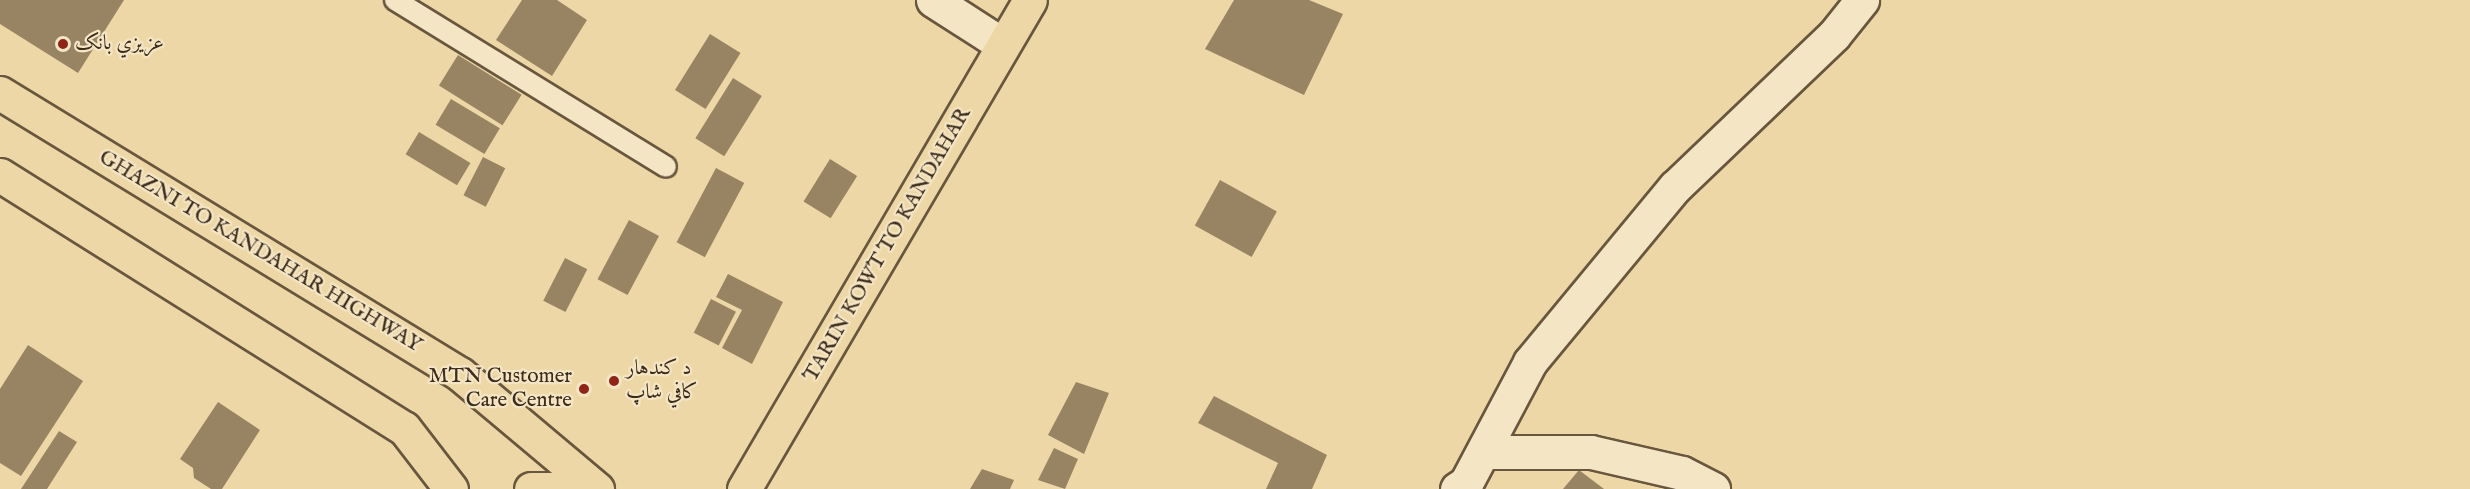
<!DOCTYPE html>
<html>
<head>
<meta charset="utf-8">
<style>
  body { margin:0 }
  #map { position:relative; width:2470px; height:489px; overflow:hidden; background:#eed7a6; font-family:"IM FELL English",Amiri,serif }
  div>[style] { position:absolute }
  [style*='--x'] { left:calc(var(--x)*1px); top:calc(var(--y)*1px); width:calc(var(--w)*1px); rotate:calc(var(--a)*1deg) }
  .building>* { inset:0; background:#988463; transform-origin:0 0 }
  .roads { filter:drop-shadow(2px 0 #68563e) drop-shadow(-2px 0 #68563e) drop-shadow(0 2px #68563e) drop-shadow(0 -2px #68563e) }
  .service>* { height:20px; margin:-10px; padding:0 10px; transform-origin:10px; border-radius:10px; background:#f4e5c5 }
  .minor>* { height:33px; margin:-16.5px; padding:0 16.5px; transform-origin:16.5px; border-radius:16.5px; background:#f4e5c5 }
  .primary>* { height:33px; margin:-16.5px; padding:0 16.5px; transform-origin:16.5px; border-radius:16.5px; background:#eed7a6 }
  .trunk>* { height:33px; margin:-16.5px; padding:0 16.5px; transform-origin:16.5px; border-radius:16.5px; background:#eed7a6 }
  .dots>* { width:16px; height:16px; translate:-50% -50%; box-sizing:border-box; border:3px solid #f4e5c5; border-radius:50% }
  span { translate:-50% -50%; white-space:nowrap; text-align:center; line-height:1.15; -webkit-text-stroke:4.5px #f4e5c5; paint-order:stroke }
  .poi-label { font-size:21px; color:#3b2b1b }
  .left { translate:0 -50%; text-align:left }
  .right { translate:-100% -50%; text-align:right }
  .street-label { font-size:21px; color:#3b2b1b }
</style>
</head>
<body>
<div id="map">
  <div class="building">
    <i style="clip-path:polygon(0 0,124px 0,78px 73px,0 24px)"></i>
    <i style="clip-path:polygon(522px 0,557px 0,587px 20px,552px 76px,496px 40px)"></i>
    <i style="clip-path:polygon(1234px 0,1309px 0,1343px 14px,1304px 95px,1205px 49px)"></i>
    <i style="left:710px;top:34px;width:36px;height:66px;rotate:32deg"></i>
    <i style="left:458px;top:55px;width:75px;height:36px;rotate:32deg"></i>
    <i style="left:733px;top:78px;width:34px;height:71px;rotate:32deg"></i>
    <i style="left:451px;top:99px;width:57px;height:30px;rotate:31deg"></i>
    <i style="left:419px;top:132px;width:60px;height:26px;rotate:31deg"></i>
    <i style="left:483px;top:157px;width:25px;height:43px;rotate:27deg"></i>
    <i style="left:830px;top:159px;width:32px;height:50px;rotate:32deg"></i>
    <i style="left:716px;top:168px;width:32px;height:84px;rotate:28deg"></i>
    <i style="left:1220px;top:180px;width:65px;height:52px;rotate:29deg"></i>
    <i style="left:629px;top:220px;width:34px;height:67px;rotate:28deg"></i>
    <i style="left:565px;top:258px;width:25px;height:48px;rotate:27deg"></i>
    <i style="clip-path:polygon(728px 274px,783px 302px,752px 364px,722px 348px,742px 310px,716px 297px)"></i>
    <i style="left:711px;top:299px;width:28px;height:38px;rotate:27deg"></i>
    <i style="clip-path:polygon(28px 345px,83px 381px,21px 476px,0 463px,0 389px)"></i>
    <i style="clip-path:polygon(1076px 382px,1109px 393px,1084px 454px,1048px 435px)"></i>
    <i style="clip-path:polygon(1214px 396px,1327px 455px,1312px 489px,1266px 489px,1278px 463px,1198px 423px)"></i>
    <i style="clip-path:polygon(218px 402px,260px 430px,222px 489px,211px 489px,194px 478px,193px 468px,180px 459px)"></i>
    <i style="clip-path:polygon(59px 431px,77px 442px,47px 489px,21px 489px)"></i>
    <i style="clip-path:polygon(1054px 448px,1078px 459px,1065px 489px,1038px 480px)"></i>
    <i style="clip-path:polygon(982px 469px,1014px 480px,1010px 489px,970px 489px)"></i>
    <i style="clip-path:polygon(1579px 470px,1604px 489px,1563px 489px)"></i>
  </div>
  <div class="roads">
    <div class="service">
      <i style="--x:395;--y:0;--w:318;--a:31.6"></i>
    </div>
    <div class="minor">
      <i style="--x:933;--y:0;--w:83;--a:32.7"></i>
      <i style="--x:1483;--y:452;--w:108;--a:0"></i>
      <i style="--x:1591;--y:452;--w:93;--a:13"></i>
      <i style="--x:1682;--y:473;--w:35;--a:27"></i>
      <i style="--x:1457;--y:489;--w:11;--a:-34"></i>
      <i style="--x:1466;--y:483;--w:137;--a:-62.1"></i>
      <i style="--x:1530;--y:362;--w:227;--a:-50.4"></i>
      <i style="--x:1675;--y:187;--w:220;--a:-43.7"></i>
      <i style="--x:1834;--y:35;--w:45;--a:-51.3"></i>
    </div>
    <div class="primary">
      <i style="--x:744;--y:489;--w:566;--a:-59.68"></i>
    </div>
    <div class="trunk">
      <i style="--x:0;--y:93;--w:539;--a:31.42"></i>
      <i style="--x:460;--y:374;--w:179;--a:40"></i>
      <i style="--x:0;--y:175;--w:477;--a:32.1"></i>
      <i style="--x:404;--y:428;--w:77;--a:52.4"></i>
      <i style="--x:531;--y:489;--w:45;--a:0"></i>
    </div>
  </div>
  <div class="dots">
    <i style="left:63px;top:44px;background:#8f2418"></i>
    <i style="left:614px;top:381px;background:#8f2418"></i>
    <i style="left:584px;top:389px;background:#8f2418"></i>
  </div>
  <div class="poi-label">
    <span class="left" style="left:75px;top:44px">عزیزي بانک</span>
    <span class="left" style="left:626px;top:381px">د کندهار<br>کافي شاپ</span>
    <span class="right" style="left:572px;top:389px">MTN Customer<br>Care Centre</span>
  </div>
  <div class="street-label">
    <span style="left:888px;top:245px;rotate:-60deg">TARIN KOWT TO KANDAHAR</span>
    <span style="left:260px;top:252px;rotate:31deg">GHAZNI TO KANDAHAR HIGHWAY</span>
  </div>
</div>
</body>
</html>
